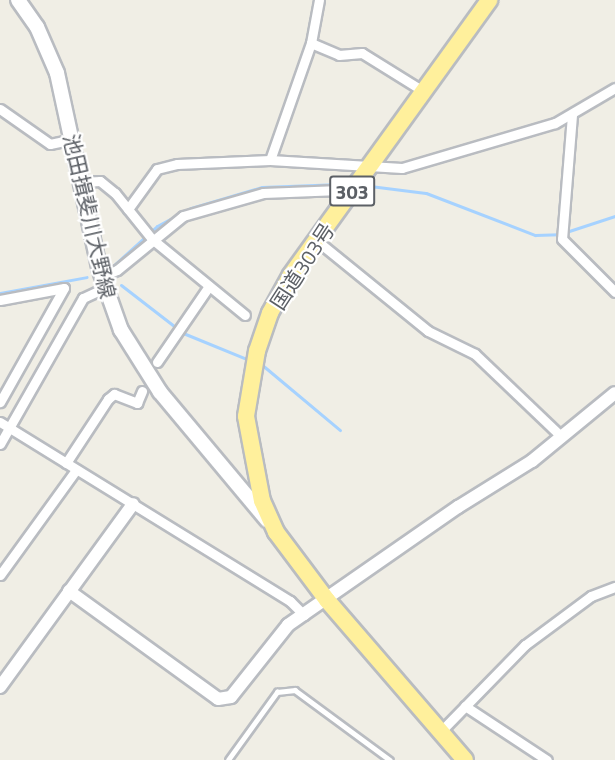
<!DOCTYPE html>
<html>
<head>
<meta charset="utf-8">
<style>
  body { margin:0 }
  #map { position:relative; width:615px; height:760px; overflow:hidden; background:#f0eee5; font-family:"Titillium Web","Noto Sans JP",sans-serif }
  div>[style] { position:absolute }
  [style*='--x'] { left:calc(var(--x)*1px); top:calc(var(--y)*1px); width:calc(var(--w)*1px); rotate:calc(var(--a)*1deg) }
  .stream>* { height:3px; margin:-1.5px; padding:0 1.5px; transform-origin:1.5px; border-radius:1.5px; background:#a6d2ff }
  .roads { filter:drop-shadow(2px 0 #b9bcc1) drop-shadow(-2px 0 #b9bcc1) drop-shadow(0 2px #b9bcc1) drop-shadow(0 -2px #b9bcc1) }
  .service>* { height:4.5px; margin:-2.25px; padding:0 2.25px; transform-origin:2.25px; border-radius:2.25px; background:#fff }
  .minor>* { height:9px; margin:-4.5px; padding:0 4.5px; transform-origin:4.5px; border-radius:4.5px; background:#fff }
  .tertiary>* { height:12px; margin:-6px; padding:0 6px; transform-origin:6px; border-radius:6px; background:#fff }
  .secondary>* { height:14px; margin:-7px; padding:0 7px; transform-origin:7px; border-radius:7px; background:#fff }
  .trunk>* { height:16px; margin:-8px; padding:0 8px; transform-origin:8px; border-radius:8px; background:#fff09c }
  span { translate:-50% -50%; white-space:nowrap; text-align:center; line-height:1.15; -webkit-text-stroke:4.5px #fff; paint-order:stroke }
  .shield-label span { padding:2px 4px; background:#fff; border:2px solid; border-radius:4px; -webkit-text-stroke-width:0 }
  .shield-label { font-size:20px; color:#5c6066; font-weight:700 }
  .street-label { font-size:21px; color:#5c6066 }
</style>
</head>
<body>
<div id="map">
  <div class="stream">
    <i style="--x:370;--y:186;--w:56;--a:7.1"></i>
    <i style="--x:426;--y:193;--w:117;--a:21.1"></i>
    <i style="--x:535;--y:235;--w:24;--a:-2"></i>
    <i style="--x:566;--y:232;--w:52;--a:-18.1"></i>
    <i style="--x:114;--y:265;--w:58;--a:-42.2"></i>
    <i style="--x:157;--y:226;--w:38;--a:-28"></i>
    <i style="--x:191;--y:208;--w:74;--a:-16.5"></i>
    <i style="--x:262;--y:187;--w:79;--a:-2.2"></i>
    <i style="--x:121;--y:285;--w:78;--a:37.7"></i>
    <i style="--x:183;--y:333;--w:71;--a:22.2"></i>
    <i style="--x:0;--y:293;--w:88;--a:-10.4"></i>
    <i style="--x:261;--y:364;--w:103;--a:39.9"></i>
  </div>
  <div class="roads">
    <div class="service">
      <i style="--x:228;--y:760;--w:84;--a:-54.2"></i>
      <i style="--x:277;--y:692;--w:18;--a:-6"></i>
      <i style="--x:295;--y:690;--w:118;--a:36.4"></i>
    </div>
    <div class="minor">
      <i style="--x:311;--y:43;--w:30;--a:23"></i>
      <i style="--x:339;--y:55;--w:23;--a:-5"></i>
      <i style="--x:362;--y:53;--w:72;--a:31.9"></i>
      <i style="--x:0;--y:109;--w:61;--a:35"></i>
      <i style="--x:50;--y:144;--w:24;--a:-12"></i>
      <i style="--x:572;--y:115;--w:124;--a:94.6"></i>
      <i style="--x:562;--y:239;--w:75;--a:45"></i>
      <i style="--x:270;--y:160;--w:124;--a:-70.7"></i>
      <i style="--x:311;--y:43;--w:44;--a:-79.5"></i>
      <i style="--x:81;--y:182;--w:19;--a:-3"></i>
      <i style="--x:100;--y:181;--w:19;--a:39"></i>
      <i style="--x:115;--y:193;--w:59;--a:51.2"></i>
      <i style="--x:152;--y:239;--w:120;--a:39.3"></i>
      <i style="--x:128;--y:209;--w:49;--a:-54.1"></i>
      <i style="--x:157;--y:169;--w:21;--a:-14"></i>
      <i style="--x:177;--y:164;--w:93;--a:-2.5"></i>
      <i style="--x:270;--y:160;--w:132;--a:3.5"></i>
      <i style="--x:402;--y:168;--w:159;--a:-16.4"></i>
      <i style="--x:555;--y:123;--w:69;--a:-30.3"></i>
      <i style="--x:316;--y:240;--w:144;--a:39.1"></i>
      <i style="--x:428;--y:331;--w:52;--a:26.1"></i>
      <i style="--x:475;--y:354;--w:120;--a:43.7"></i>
      <i style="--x:101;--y:277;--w:17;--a:-24"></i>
      <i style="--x:117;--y:270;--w:85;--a:-39.3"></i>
      <i style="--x:183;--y:216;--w:83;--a:-16"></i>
      <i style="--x:263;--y:193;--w:77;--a:-2.2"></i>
      <i style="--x:340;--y:190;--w:10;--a:24"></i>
      <i style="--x:0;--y:300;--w:65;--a:-10.6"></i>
      <i style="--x:64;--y:288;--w:131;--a:119.3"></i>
      <i style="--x:157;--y:362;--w:92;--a:-55.6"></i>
      <i style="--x:0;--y:422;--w:341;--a:31.7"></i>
      <i style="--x:290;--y:601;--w:20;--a:45"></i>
      <i style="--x:0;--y:444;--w:168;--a:-60.4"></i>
      <i style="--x:83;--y:298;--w:23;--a:-25"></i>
      <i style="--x:66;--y:463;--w:77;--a:-56.7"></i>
      <i style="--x:108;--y:399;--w:8;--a:-40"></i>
      <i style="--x:114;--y:394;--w:25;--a:21"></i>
      <i style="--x:137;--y:403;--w:13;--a:-67"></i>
      <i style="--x:0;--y:575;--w:130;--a:-54.1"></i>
      <i style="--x:465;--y:706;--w:98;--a:33.4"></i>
      <i style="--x:441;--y:731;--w:120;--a:-45.7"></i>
      <i style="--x:525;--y:645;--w:82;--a:-36.6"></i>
      <i style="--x:591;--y:596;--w:26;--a:-21"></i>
    </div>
    <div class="tertiary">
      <i style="--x:69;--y:591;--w:184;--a:35.9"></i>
      <i style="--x:218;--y:699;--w:13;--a:-9"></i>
      <i style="--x:231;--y:697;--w:92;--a:-51.6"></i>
      <i style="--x:288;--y:625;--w:207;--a:-34.8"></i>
      <i style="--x:458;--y:507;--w:87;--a:-31.9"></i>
      <i style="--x:532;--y:461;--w:107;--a:-39.3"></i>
      <i style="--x:0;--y:687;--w:226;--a:-54"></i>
    </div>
    <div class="secondary">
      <i style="--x:18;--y:0;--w:33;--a:55"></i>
      <i style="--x:37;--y:27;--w:50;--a:66.5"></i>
      <i style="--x:57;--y:73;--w:199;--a:77.8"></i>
      <i style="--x:99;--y:268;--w:66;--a:70.5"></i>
      <i style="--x:121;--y:330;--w:73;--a:57.8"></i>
      <i style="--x:160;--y:392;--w:167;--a:50.1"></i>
    </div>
    <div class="trunk">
      <i style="--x:465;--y:760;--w:211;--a:-130.8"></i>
      <i style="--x:327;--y:600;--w:85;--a:-126.9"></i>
      <i style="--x:276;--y:532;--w:34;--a:-114"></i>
      <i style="--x:262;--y:501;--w:86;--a:-100.7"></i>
      <i style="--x:246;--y:416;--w:66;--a:-80.4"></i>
      <i style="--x:257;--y:351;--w:40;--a:-71.1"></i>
      <i style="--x:270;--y:313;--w:43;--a:-61.1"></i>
      <i style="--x:291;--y:275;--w:339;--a:-54.2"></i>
    </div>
  </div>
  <div class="shield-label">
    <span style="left:352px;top:191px">303</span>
  </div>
  <div class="street-label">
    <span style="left:90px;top:216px;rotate:77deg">池田揖斐川大野線</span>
    <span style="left:302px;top:266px;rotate:-57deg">国道303号</span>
  </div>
</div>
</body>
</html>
